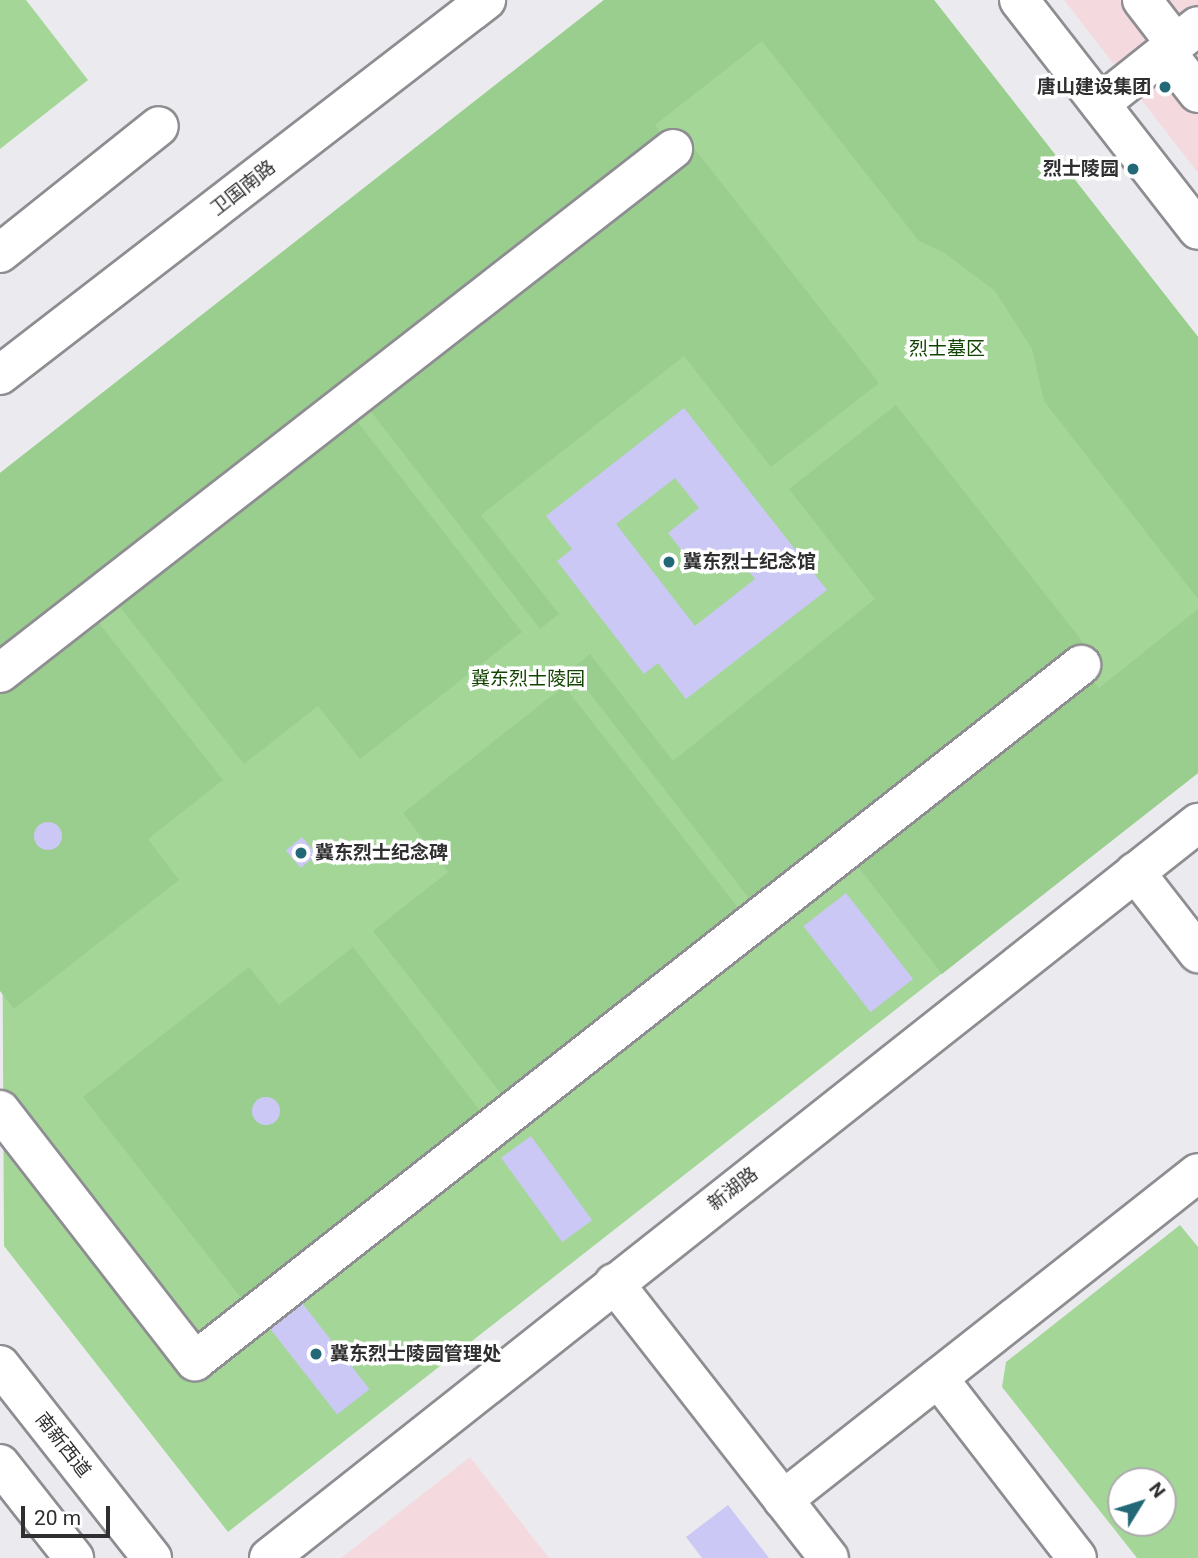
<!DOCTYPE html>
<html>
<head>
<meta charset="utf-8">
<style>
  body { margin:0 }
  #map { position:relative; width:1198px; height:1558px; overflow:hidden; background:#ebebef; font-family:Roboto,"Noto Sans SC",sans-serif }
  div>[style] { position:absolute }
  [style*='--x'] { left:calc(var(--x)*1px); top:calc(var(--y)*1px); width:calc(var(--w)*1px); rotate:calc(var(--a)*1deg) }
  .commercial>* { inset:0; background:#f4dade }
  .green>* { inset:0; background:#a4d698 }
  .forest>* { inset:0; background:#9ace8e }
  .building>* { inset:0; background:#cbc8f5; transform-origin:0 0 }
  .round { border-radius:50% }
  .roads { filter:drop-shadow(2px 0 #8e8e92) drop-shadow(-2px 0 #8e8e92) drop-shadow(0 2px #8e8e92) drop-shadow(0 -2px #8e8e92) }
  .minor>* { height:38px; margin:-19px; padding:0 19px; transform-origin:19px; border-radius:19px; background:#fff }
  .major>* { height:38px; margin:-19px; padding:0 19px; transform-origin:19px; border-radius:19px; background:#fff }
  .dots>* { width:19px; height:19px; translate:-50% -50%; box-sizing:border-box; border:4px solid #fff; border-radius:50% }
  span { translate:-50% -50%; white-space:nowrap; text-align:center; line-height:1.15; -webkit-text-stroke:7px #fff; paint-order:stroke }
  .poi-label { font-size:19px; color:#2f2f31; font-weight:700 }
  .right { translate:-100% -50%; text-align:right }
  .left { translate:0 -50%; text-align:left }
  .street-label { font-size:19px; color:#2f2f31 }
  .park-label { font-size:19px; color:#134502 }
  .north { position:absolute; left:1107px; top:1467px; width:70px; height:70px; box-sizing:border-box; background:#fff; border:2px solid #acacad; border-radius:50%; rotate:52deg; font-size:19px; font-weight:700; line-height:28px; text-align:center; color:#2f2f31 }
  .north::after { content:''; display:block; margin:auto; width:24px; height:32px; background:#226877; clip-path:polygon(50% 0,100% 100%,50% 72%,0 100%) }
  .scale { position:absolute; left:21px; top:1506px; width:89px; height:32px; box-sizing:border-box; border:4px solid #2f2f31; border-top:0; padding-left:9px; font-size:21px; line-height:24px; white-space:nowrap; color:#2f2f31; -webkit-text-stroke:5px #fff; paint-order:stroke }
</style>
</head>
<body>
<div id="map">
  <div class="commercial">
    <i style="clip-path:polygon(1064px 0,1198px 0,1198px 173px)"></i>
    <i style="clip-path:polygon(470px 1457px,549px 1558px,341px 1558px)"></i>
  </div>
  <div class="green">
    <i style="clip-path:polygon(0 0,26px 0,88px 80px,0 149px)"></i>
    <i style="clip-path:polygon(604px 0,934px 0,1198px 337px,1198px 773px,228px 1532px,4px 1246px,0 473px)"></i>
    <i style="clip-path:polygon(evenodd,1180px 1225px,1198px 1247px,1198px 1558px,1137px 1558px,1002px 1387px,1006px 1362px,1180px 1225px,1121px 1481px,1163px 1481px,1163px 1523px,1121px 1523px,1121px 1481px)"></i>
  </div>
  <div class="forest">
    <i style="clip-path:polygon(604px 0,934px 0,1198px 337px,1198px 599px,1044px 401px,1032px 349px,995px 291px,943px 252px,919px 241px,762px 41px,655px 125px,666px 140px,0 653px,0 473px)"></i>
    <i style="clip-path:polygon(694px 148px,879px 383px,771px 467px,684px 356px,481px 515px,559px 614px,540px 629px,365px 404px)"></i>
    <i style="clip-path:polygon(896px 405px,1086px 646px,755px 906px,571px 669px,590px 654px,673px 761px,875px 599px,789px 489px)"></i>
    <i style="clip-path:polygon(352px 415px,522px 632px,360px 759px,318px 706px,244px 764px,115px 601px)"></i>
    <i style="clip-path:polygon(1198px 609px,1198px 773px,942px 974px,852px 859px,1088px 675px,1099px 688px)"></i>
    <i style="clip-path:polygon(94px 617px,223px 780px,148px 839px,179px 880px,14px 1009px,0 991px,0 691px)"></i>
    <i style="clip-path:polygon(564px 686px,743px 914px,506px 1100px,373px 931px,448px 872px,403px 813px)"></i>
    <i style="clip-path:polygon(353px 947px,485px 1117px,246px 1304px,83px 1097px,249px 967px,279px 1005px)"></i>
  </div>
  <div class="building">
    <i style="clip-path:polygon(evenodd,684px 408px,827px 590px,686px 699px,658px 663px,644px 674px,557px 561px,572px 549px,546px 516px,684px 408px,675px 478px,699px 508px,668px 533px,699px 572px,730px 548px,755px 579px,695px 626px,616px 524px,675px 478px)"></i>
    <i class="round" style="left:34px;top:822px;width:28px;height:28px"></i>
    <i style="left:302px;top:837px;width:23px;height:21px;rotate:50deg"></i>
    <i style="left:846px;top:893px;width:109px;height:54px;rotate:52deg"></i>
    <i class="round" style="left:252px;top:1097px;width:28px;height:28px"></i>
    <i style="left:531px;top:1136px;width:104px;height:37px;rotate:54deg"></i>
    <i style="left:295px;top:1294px;width:121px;height:41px;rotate:52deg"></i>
    <i style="clip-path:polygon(728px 1505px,769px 1558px,702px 1558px,686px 1537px)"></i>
  </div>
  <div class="roads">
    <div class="minor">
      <i style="--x:1019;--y:0;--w:291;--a:52.1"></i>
      <i style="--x:1142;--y:0;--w:56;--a:52.3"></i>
      <i style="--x:1166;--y:52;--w:52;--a:52"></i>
      <i style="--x:1100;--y:104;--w:125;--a:-38.5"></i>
      <i style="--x:0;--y:253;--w:203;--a:-38.6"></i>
      <i style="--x:0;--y:673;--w:853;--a:-37.9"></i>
      <i style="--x:1135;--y:872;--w:103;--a:52.1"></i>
      <i style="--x:0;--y:1110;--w:318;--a:52.2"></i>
      <i style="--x:195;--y:1361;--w:1127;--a:-38.15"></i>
      <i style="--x:614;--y:1283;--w:349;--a:52"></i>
      <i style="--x:938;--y:1378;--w:227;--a:52.3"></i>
      <i style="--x:783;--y:1500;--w:528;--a:-38.24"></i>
      <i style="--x:269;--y:1558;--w:1185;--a:-38.35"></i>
    </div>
    <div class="major">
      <i style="--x:0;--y:375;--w:614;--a:-37.65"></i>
      <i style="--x:0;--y:1365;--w:246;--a:51.8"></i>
      <i style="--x:0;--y:1464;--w:120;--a:51.8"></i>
    </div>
  </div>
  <div class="dots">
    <i style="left:1165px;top:87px;background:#226877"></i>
    <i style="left:1133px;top:169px;background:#226877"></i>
    <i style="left:669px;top:562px;background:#226877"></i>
    <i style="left:301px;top:853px;background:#226877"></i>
    <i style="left:316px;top:1354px;background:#226877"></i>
  </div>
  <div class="poi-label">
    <span class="right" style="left:1151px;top:87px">唐山建设集团</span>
    <span class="right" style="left:1119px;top:169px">烈士陵园</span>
    <span class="left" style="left:683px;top:562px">冀东烈士纪念馆</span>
    <span class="left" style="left:315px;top:853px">冀东烈士纪念碑</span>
    <span class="left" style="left:330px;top:1354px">冀东烈士陵园管理处</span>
  </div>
  <div class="street-label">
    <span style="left:243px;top:188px;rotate:-38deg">卫国南路</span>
    <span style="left:733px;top:1189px;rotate:-38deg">新湖路</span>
    <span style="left:63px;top:1445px;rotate:52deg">南新西道</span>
  </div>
  <div class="park-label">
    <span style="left:947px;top:349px">烈士墓区</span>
    <span style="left:528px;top:679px">冀东烈士陵园</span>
  </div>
  <div class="north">N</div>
  <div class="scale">20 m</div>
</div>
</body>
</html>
